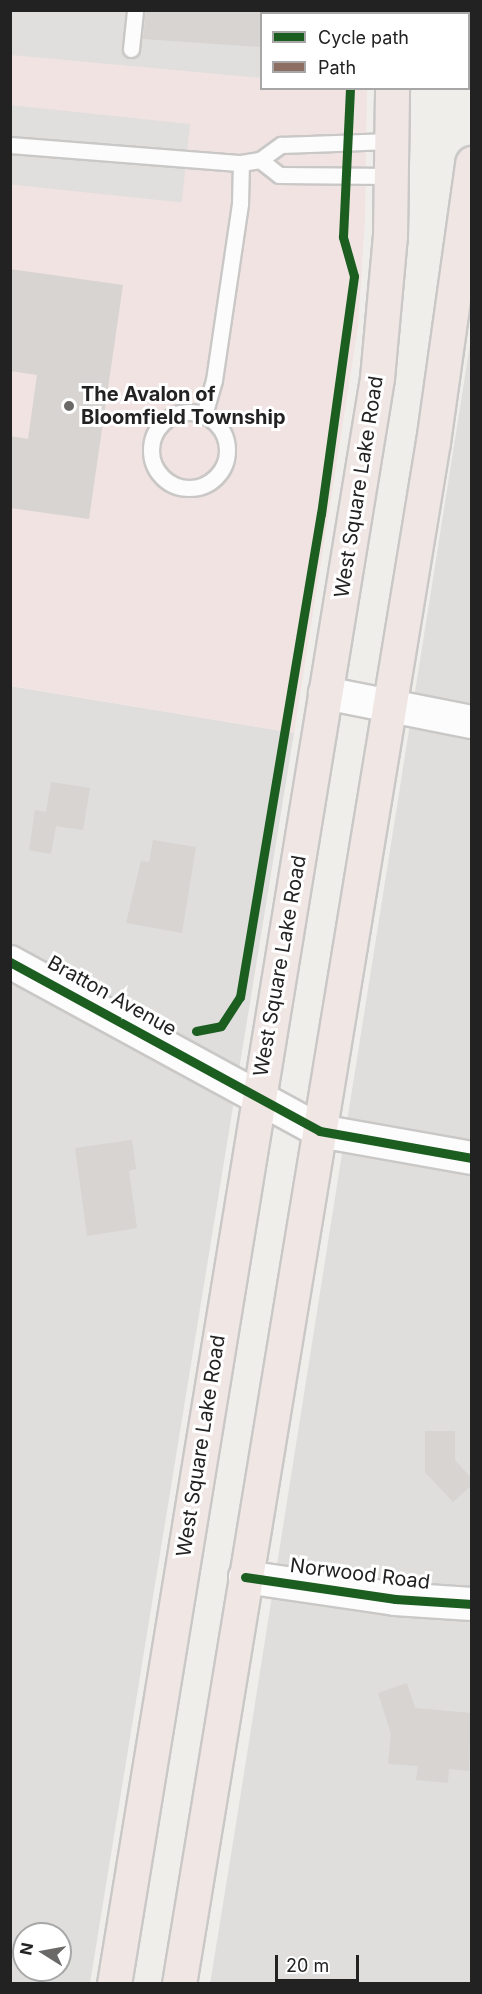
<!DOCTYPE html>
<html>
<head>
<meta charset="utf-8">
<style>
  body { margin:0 }
  #map { position:relative; width:482px; height:1994px; overflow:hidden; background:#f0eeeb; font-family:Inter,sans-serif }
  div>[style] { position:absolute }
  [style*='--x'] { left:calc(var(--x)*1px); top:calc(var(--y)*1px); width:calc(var(--w)*1px); rotate:calc(var(--a)*1deg) }
  .residential>* { inset:0; background:#dfdedc }
  .commercial>* { inset:0; background:#f1e3e1 }
  .parking>* { inset:0; background:#e0dfde; transform-origin:0 0 }
  .building>* { inset:0; background:#d7d4d2 }
  .roads { filter:drop-shadow(2px 0 #c9c8c7) drop-shadow(-2px 0 #c9c8c7) drop-shadow(0 2px #c9c8c7) drop-shadow(0 -2px #c9c8c7) }
  .service>* { height:15px; margin:-7.5px; padding:0 7.5px; transform-origin:7.5px; border-radius:7.5px; background:#fdfcfc }
  .service>.ring { margin:-7.5px; padding:0; box-sizing:content-box; background:none; border:15px solid #fdfcfc; border-radius:50% }
  .minor>* { height:32px; margin:-16px; padding:0 16px; transform-origin:16px; border-radius:16px; background:#fdfcfc }
  .trunk>* { height:33px; margin:-16.5px; padding:0 16.5px; transform-origin:16.5px; border-radius:16.5px; background:#f0e6e4 }
  .quiet>* { height:8px; margin-top:-4px; transform-origin:0; background:repeating-linear-gradient(90deg,#8d6e63 0 15px,transparent 0 23px) }
  .cycleway>* { height:9px; margin:-4.5px; padding:0 4.5px; transform-origin:4.5px; border-radius:4.5px; background:#1b5e20 }
  .dots>* { width:16px; height:16px; translate:-50% -50%; box-sizing:border-box; border:3px solid #fff; border-radius:50% }
  span { translate:-50% -50%; white-space:nowrap; text-align:center; line-height:1.15; -webkit-text-stroke:6px #fff; paint-order:stroke }
  .poi-label { font-size:20px; color:#222; font-weight:700 }
  .left { translate:0 -50%; text-align:left }
  .street-label { font-size:20px; color:#222 }
  .frame { position:absolute; inset:0; border:12px solid #222; pointer-events:none }
  .legend { position:absolute; left:260px; top:12px; width:210px; height:78px; box-sizing:border-box; background:#fff; border:2px solid #a7a7a7; margin:0; padding:8px 10px; list-style:none; font-size:18px; color:#222 }
  .legend li { display:flex; align-items:center; gap:12px; height:30px }
  .legend b { width:30px; border:2px solid #a7a7a7 }
  .north { position:absolute; left:12px; top:1922px; width:60px; height:60px; box-sizing:border-box; background:#fff; border:2px solid #a7a7a7; border-radius:50%; rotate:281deg; font-size:16px; font-weight:700; line-height:24px; text-align:center; color:#222 }
  .north::after { content:''; display:block; margin:auto; width:21px; height:27px; background:#6a6968; clip-path:polygon(50% 0,100% 100%,50% 72%,0 100%) }
  .scale { position:absolute; left:275px; top:1955px; width:84px; height:27px; box-sizing:border-box; border:3px solid #222; border-top:0; padding-left:8px; font-size:18px; line-height:21px; white-space:nowrap; color:#222; -webkit-text-stroke:4px #fff; paint-order:stroke }
</style>
</head>
<body>
<div id="map">
  <div class="residential">
    <i style="clip-path:polygon(471px 338px,471px 1983px,210px 1984px,238px 1811px)"></i>
    <i style="clip-path:polygon(evenodd,10px 686px,294px 733px,90px 1983px,11px 1983px,10px 686px,24px 1934px,60px 1934px,60px 1970px,24px 1970px,24px 1934px)"></i>
  </div>
  <div class="commercial">
    <i style="clip-path:polygon(10px 11px,368px 11px,262px 14px,262px 88px,367px 89px,365px 220px,358px 327px,294px 733px,11px 686px)"></i>
  </div>
  <div class="parking">
    <i style="clip-path:polygon(333px 10px,262px 14px,261px 78px,11px 55px,10px 11px)"></i>
    <i style="left:10px;top:105px;width:181px;height:79px;rotate:6deg"></i>
  </div>
  <div class="building">
    <i style="clip-path:polygon(146px 10px,263px 10px,260px 47px,143px 39px)"></i>
    <i style="clip-path:polygon(10px 269px,123px 285px,89px 519px,10px 508px,10px 436px,28px 439px,37px 375px,10px 371px)"></i>
    <i style="clip-path:polygon(51px 782px,90px 788px,83px 830px,56px 826px,51px 854px,29px 850px,35px 810px,46px 812px)"></i>
    <i style="clip-path:polygon(153px 840px,196px 847px,182px 933px,126px 923px,141px 861px,149px 862px)"></i>
    <i style="clip-path:polygon(132px 1140px,136px 1169px,129px 1171px,137px 1228px,87px 1236px,75px 1148px)"></i>
    <i style="clip-path:polygon(425px 1431px,455px 1431px,455px 1460px,471px 1478px,471px 1486px,453px 1502px,425px 1472px)"></i>
    <i style="clip-path:polygon(407px 1683px,415px 1708px,471px 1713px,469px 1771px,449px 1769px,448px 1783px,416px 1780px,418px 1766px,388px 1764px,391px 1734px,378px 1693px)"></i>
  </div>
  <div class="roads">
    <div class="service">
      <i style="--x:131;--y:49;--w:39;--a:-84"></i>
      <i style="--x:10;--y:145;--w:232;--a:4.5"></i>
      <i style="--x:241;--y:163;--w:19;--a:-9"></i>
      <i style="--x:260;--y:160;--w:26;--a:-36"></i>
      <i style="--x:281;--y:145;--w:110;--a:-2.1"></i>
      <i style="--x:260;--y:160;--w:24;--a:38"></i>
      <i style="--x:279;--y:175;--w:111;--a:0.5"></i>
      <i class="ring" style="left:151px;top:412px;width:61px;height:61px"></i>
      <i style="--x:204;--y:415;--w:36;--a:-74"></i>
      <i style="--x:214;--y:380;--w:179;--a:-81.6"></i>
      <i style="--x:240;--y:203;--w:40;--a:-88.6"></i>
    </div>
    <div class="minor">
      <i style="--x:325;--y:693;--w:150;--a:11.2"></i>
      <i style="--x:10;--y:962;--w:353;--a:28.6"></i>
      <i style="--x:320;--y:1131;--w:154;--a:10.1"></i>
      <i style="--x:245;--y:1577;--w:152;--a:8.3"></i>
      <i style="--x:395;--y:1599;--w:77;--a:3.7"></i>
    </div>
    <div class="trunk">
      <i style="--x:392;--y:14;--w:4;--a:-90"></i>
      <i style="--x:114;--y:1984;--w:1627;--a:-80.7"></i>
      <i style="--x:377;--y:378;--w:143;--a:-84.8"></i>
      <i style="--x:390;--y:236;--w:148;--a:-89.2"></i>
      <i style="--x:179;--y:1984;--w:1563;--a:-80.65"></i>
      <i style="--x:433;--y:442;--w:282;--a:-82"></i>
    </div>
  </div>
  <div class="quiet">
    <i style="--x:358;--y:10;--w:4;--a:90"></i>
  </div>
  <div class="cycleway">
    <i style="--x:10;--y:962;--w:353;--a:28.6"></i>
    <i style="--x:320;--y:1131;--w:154;--a:10.1"></i>
    <i style="--x:196;--y:1031;--w:25;--a:-11"></i>
    <i style="--x:221;--y:1026;--w:35;--a:-57"></i>
    <i style="--x:240;--y:997;--w:490;--a:-80.5"></i>
    <i style="--x:321;--y:514;--w:240;--a:-82.1"></i>
    <i style="--x:354;--y:276;--w:41;--a:-105.8"></i>
    <i style="--x:343;--y:237;--w:149;--a:-87.3"></i>
    <i style="--x:245;--y:1577;--w:152;--a:8.3"></i>
    <i style="--x:395;--y:1599;--w:77;--a:3.7"></i>
  </div>
  <div class="dots">
    <i style="left:69px;top:406px;background:#6a6968"></i>
  </div>
  <div class="poi-label">
    <span class="left" style="left:81px;top:406px">The Avalon of<br>Bloomfield Township</span>
  </div>
  <div class="street-label">
    <span style="left:359px;top:487px;rotate:-81deg">West Square Lake Road</span>
    <span style="left:280px;top:966px;rotate:-80deg">West Square Lake Road</span>
    <span style="left:112px;top:996px;rotate:29deg">Bratton Avenue</span>
    <span style="left:201px;top:1446px;rotate:-81deg">West Square Lake Road</span>
    <span style="left:360px;top:1574px;rotate:7deg">Norwood Road</span>
  </div>
  <div class="frame"></div>
  <ul class="legend">
  <li><b style="height:8px;background:#1b5e20"></b>Cycle path</li>
  <li><b style="height:8px;background:#8d6e63"></b>Path</li>
  </ul>
  <div class="north">N</div>
  <div class="scale">20 m</div>
</div>
</body>
</html>
